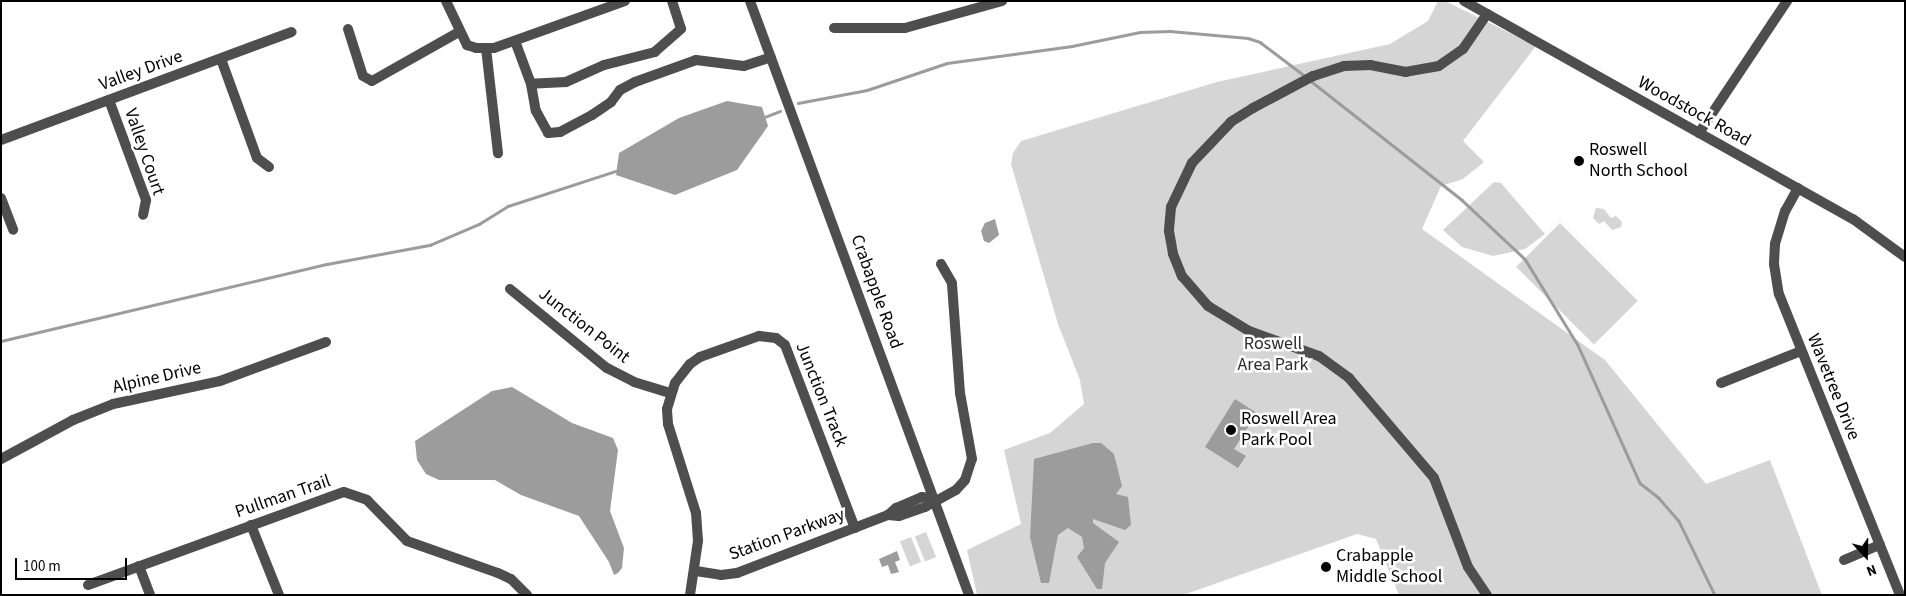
<!DOCTYPE html>
<html>
<head>
<meta charset="utf-8">
<style>
  body { margin:0 }
  #map { position:relative; width:1906px; height:596px; overflow:hidden; background:#fff; font-family:"Source Sans 3",sans-serif }
  div>[style] { position:absolute }
  [style*='--x'] { left:calc(var(--x)*1px); top:calc(var(--y)*1px); width:calc(var(--w)*1px); rotate:calc(var(--a)*1deg) }
  .green>* { inset:0; background:#d5d5d5; transform-origin:0 0 }
  .water>* { inset:0; background:#9c9c9c }
  .stream>* { height:2.5px; margin:-1.25px; padding:0 1.25px; transform-origin:1.25px; border-radius:1.25px; background:#9c9c9c }
  .minor>* { height:10px; margin:-5px; padding:0 5px; transform-origin:5px; border-radius:5px; background:#4e4e4e }
  .dots>* { width:14px; height:14px; translate:-50% -50%; box-sizing:border-box; border:2px solid #fff; border-radius:50% }
  span { translate:-50% -50%; white-space:nowrap; text-align:center; line-height:1.15; -webkit-text-stroke:5px #fff; paint-order:stroke }
  .street-label { font-size:18px; color:#000 }
  .poi-label { font-size:18px; color:#000 }
  .left { translate:0 -50%; text-align:left }
  .park-label { font-size:18px; color:#2c2c2c }
  .frame { position:absolute; inset:0; border:2px solid #000; pointer-events:none }
  .north { position:absolute; left:1841px; top:531px; width:50px; height:50px; -webkit-text-stroke:4px #fff; paint-order:stroke; rotate:159deg; font-size:14px; font-weight:700; line-height:20px; text-align:center; color:#000 }
  .north::after { content:''; display:block; margin:auto; width:18px; height:22px; background:#000; clip-path:polygon(50% 0,100% 100%,50% 72%,0 100%) }
  .scale { position:absolute; left:15px; top:558px; width:112px; height:22px; box-sizing:border-box; border:2px solid #000; border-top:0; padding-left:6px; font-size:15px; line-height:18px; white-space:nowrap; color:#000; -webkit-text-stroke:4px #fff; paint-order:stroke }
</style>
</head>
<body>
<div id="map">
  <div class="green">
    <i style="clip-path:polygon(1438px 1px,1445px 1px,1536px 46px,1463px 141px,1484px 162px,1463px 179px,1441px 186px,1422px 229px,1605px 360px,1706px 484px,1770px 460px,1822px 595px,1399px 595px,1376px 539px,1357px 534px,1183px 595px,977px 595px,967px 550px,1021px 524px,1004px 450px,1050px 433px,1084px 404px,1080px 380px,1058px 324px,1011px 164px,1013px 153px,1021px 141px,1217px 82px,1390px 44px,1428px 21px)"></i>
    <i style="clip-path:polygon(1494px 182px,1501px 183px,1545px 234px,1525px 249px,1493px 256px,1462px 247px,1443px 230px)"></i>
    <i style="clip-path:polygon(1596px 208px,1604px 209px,1611px 218px,1616px 216px,1622px 222px,1621px 227px,1612px 230px,1604px 221px,1599px 224px,1593px 218px)"></i>
    <i style="left:1560px;top:223px;width:110px;height:62px;rotate:45deg"></i>
    <i style="left:926px;top:532px;width:27px;height:12px;rotate:68deg"></i>
    <i style="left:911px;top:537px;width:27px;height:12px;rotate:68deg"></i>
  </div>
  <div class="water">
    <i style="clip-path:polygon(727px 101px,762px 107px,768px 126px,737px 170px,675px 195px,616px 175px,619px 153px,679px 118px)"></i>
    <i style="clip-path:polygon(995px 219px,999px 235px,989px 243px,984px 241px,981px 231px,985px 223px)"></i>
    <i style="clip-path:polygon(512px 387px,572px 423px,613px 438px,618px 450px,610px 511px,624px 548px,622px 568px,618px 573px,614px 575px,609px 562px,579px 516px,521px 495px,495px 480px,439px 480px,426px 474px,417px 460px,415px 441px,492px 391px)"></i>
    <i style="clip-path:polygon(1235px 399px,1257px 413px,1234px 449px,1246px 456px,1238px 468px,1205px 447px)"></i>
    <i style="clip-path:polygon(1093px 443px,1101px 443px,1114px 454px,1122px 486px,1116px 494px,1128px 497px,1131px 525px,1125px 530px,1093px 519px,1093px 523px,1119px 542px,1105px 563px,1102px 589px,1097px 589px,1077px 557px,1084px 548px,1082px 537px,1068px 528px,1058px 535px,1049px 583px,1041px 583px,1030px 537px,1034px 459px)"></i>
    <i style="clip-path:polygon(897px 551px,900px 560px,895px 562px,899px 572px,891px 574px,888px 565px,882px 567px,879px 559px)"></i>
  </div>
  <div class="stream">
    <i style="--x:1311;--y:81;--w:192;--a:38.2"></i>
    <i style="--x:1462;--y:200;--w:86;--a:43.1"></i>
    <i style="--x:1525;--y:259;--w:101;--a:58.4"></i>
    <i style="--x:1578;--y:345;--w:151;--a:65.8"></i>
    <i style="--x:1640;--y:483;--w:24;--a:38"></i>
    <i style="--x:1659;--y:498;--w:30;--a:49"></i>
    <i style="--x:1679;--y:521;--w:82;--a:64.1"></i>
    <i style="--x:798;--y:103;--w:70;--a:-10.7"></i>
    <i style="--x:867;--y:90;--w:84;--a:-18.6"></i>
    <i style="--x:947;--y:63;--w:126;--a:-7.7"></i>
    <i style="--x:1072;--y:46;--w:69;--a:-11.6"></i>
    <i style="--x:1140;--y:32;--w:30;--a:-2"></i>
    <i style="--x:1170;--y:31;--w:78;--a:5.1"></i>
    <i style="--x:1248;--y:38;--w:13;--a:18"></i>
    <i style="--x:1260;--y:42;--w:56;--a:37.1"></i>
    <i style="--x:765;--y:117;--w:16;--a:-22"></i>
    <i style="--x:1;--y:341;--w:335;--a:-13.3"></i>
    <i style="--x:327;--y:264;--w:105;--a:-10.5"></i>
    <i style="--x:430;--y:245;--w:53;--a:-23.2"></i>
    <i style="--x:479;--y:224;--w:34;--a:-32"></i>
    <i style="--x:508;--y:206;--w:117;--a:-18"></i>
  </div>
  <div class="minor">
    <i style="--x:446;--y:1;--w:49;--a:64.5"></i>
    <i style="--x:467;--y:45;--w:9;--a:18"></i>
    <i style="--x:476;--y:48;--w:18;--a:0"></i>
    <i style="--x:494;--y:48;--w:139;--a:-19.7"></i>
    <i style="--x:672;--y:1;--w:29;--a:72"></i>
    <i style="--x:681;--y:29;--w:35;--a:139"></i>
    <i style="--x:655;--y:52;--w:53;--a:165.7"></i>
    <i style="--x:604;--y:65;--w:42;--a:155.9"></i>
    <i style="--x:566;--y:82;--w:35;--a:177"></i>
    <i style="--x:531;--y:84;--w:27;--a:80"></i>
    <i style="--x:536;--y:111;--w:25;--a:61"></i>
    <i style="--x:548;--y:133;--w:12;--a:-5"></i>
    <i style="--x:560;--y:132;--w:36;--a:-28"></i>
    <i style="--x:592;--y:115;--w:23;--a:-34"></i>
    <i style="--x:611;--y:102;--w:15;--a:-53"></i>
    <i style="--x:620;--y:90;--w:17;--a:-28"></i>
    <i style="--x:635;--y:82;--w:65;--a:-19.8"></i>
    <i style="--x:696;--y:60;--w:48;--a:7.1"></i>
    <i style="--x:744;--y:66;--w:28;--a:-18"></i>
    <i style="--x:750;--y:1;--w:633;--a:69.76"></i>
    <i style="--x:1464;--y:1;--w:446;--a:29.3"></i>
    <i style="--x:1853;--y:219;--w:64;--a:36.2"></i>
    <i style="--x:1487;--y:14;--w:42;--a:124.4"></i>
    <i style="--x:1463;--y:49;--w:29;--a:145"></i>
    <i style="--x:1439;--y:66;--w:34;--a:170"></i>
    <i style="--x:1406;--y:72;--w:36;--a:-169"></i>
    <i style="--x:1371;--y:65;--w:27;--a:178"></i>
    <i style="--x:1344;--y:66;--w:33;--a:162"></i>
    <i style="--x:1313;--y:76;--w:68;--a:151.9"></i>
    <i style="--x:1253;--y:108;--w:26;--a:148"></i>
    <i style="--x:1231;--y:122;--w:57;--a:133.6"></i>
    <i style="--x:1192;--y:163;--w:49;--a:115.5"></i>
    <i style="--x:1171;--y:207;--w:24;--a:95"></i>
    <i style="--x:1169;--y:231;--w:23;--a:80"></i>
    <i style="--x:1173;--y:254;--w:24;--a:68"></i>
    <i style="--x:1182;--y:276;--w:40;--a:49"></i>
    <i style="--x:1208;--y:306;--w:48;--a:31.4"></i>
    <i style="--x:1249;--y:331;--w:74;--a:19.7"></i>
    <i style="--x:1319;--y:356;--w:37;--a:36"></i>
    <i style="--x:1349;--y:378;--w:131;--a:49.6"></i>
    <i style="--x:1434;--y:478;--w:95;--a:69.1"></i>
    <i style="--x:1468;--y:567;--w:34;--a:56"></i>
    <i style="--x:834;--y:28;--w:71;--a:0"></i>
    <i style="--x:905;--y:28;--w:101;--a:-15.6"></i>
    <i style="--x:348;--y:29;--w:49;--a:72.3"></i>
    <i style="--x:363;--y:76;--w:10;--a:29"></i>
    <i style="--x:372;--y:81;--w:100;--a:-29.4"></i>
    <i style="--x:515;--y:41;--w:46;--a:69.6"></i>
    <i style="--x:486;--y:48;--w:106;--a:83.5"></i>
    <i style="--x:221;--y:59;--w:105;--a:70"></i>
    <i style="--x:257;--y:158;--w:15;--a:37"></i>
    <i style="--x:109;--y:100;--w:107;--a:69.7"></i>
    <i style="--x:146;--y:200;--w:15;--a:101"></i>
    <i style="--x:1699;--y:133;--w:159;--a:-56.3"></i>
    <i style="--x:1;--y:140;--w:310;--a:-20.4"></i>
    <i style="--x:1798;--y:188;--w:26;--a:119"></i>
    <i style="--x:1785;--y:211;--w:34;--a:107"></i>
    <i style="--x:1775;--y:244;--w:20;--a:93"></i>
    <i style="--x:1774;--y:264;--w:30;--a:81"></i>
    <i style="--x:1779;--y:294;--w:324;--a:68.1"></i>
    <i style="--x:1;--y:198;--w:34;--a:69"></i>
    <i style="--x:510;--y:289;--w:125;--a:39.2"></i>
    <i style="--x:607;--y:368;--w:30;--a:27"></i>
    <i style="--x:634;--y:382;--w:38;--a:17"></i>
    <i style="--x:1721;--y:383;--w:86;--a:-21.8"></i>
    <i style="--x:1;--y:459;--w:82;--a:-28.4"></i>
    <i style="--x:73;--y:420;--w:43;--a:-21.8"></i>
    <i style="--x:113;--y:404;--w:109;--a:-12.1"></i>
    <i style="--x:220;--y:381;--w:113;--a:-20.2"></i>
    <i style="--x:888;--y:515;--w:11;--a:-41"></i>
    <i style="--x:896;--y:508;--w:28;--a:-23"></i>
    <i style="--x:922;--y:497;--w:13;--a:9"></i>
    <i style="--x:251;--y:525;--w:75;--a:68.2"></i>
    <i style="--x:1844;--y:560;--w:39;--a:-23"></i>
    <i style="--x:139;--y:566;--w:31;--a:69"></i>
    <i style="--x:696;--y:571;--w:25;--a:9"></i>
    <i style="--x:721;--y:575;--w:16;--a:-7"></i>
    <i style="--x:737;--y:573;--w:162;--a:-21"></i>
    <i style="--x:888;--y:515;--w:11;--a:5"></i>
    <i style="--x:899;--y:516;--w:28;--a:-19"></i>
    <i style="--x:925;--y:507;--w:35;--a:-29"></i>
    <i style="--x:956;--y:490;--w:13;--a:-48"></i>
    <i style="--x:965;--y:480;--w:22;--a:-72"></i>
    <i style="--x:972;--y:459;--w:67;--a:-100.3"></i>
    <i style="--x:960;--y:393;--w:110;--a:-94.2"></i>
    <i style="--x:952;--y:283;--w:22;--a:-120"></i>
    <i style="--x:88;--y:585;--w:272;--a:-20"></i>
    <i style="--x:344;--y:492;--w:24;--a:19"></i>
    <i style="--x:367;--y:500;--w:57;--a:45.7"></i>
    <i style="--x:407;--y:541;--w:96;--a:19.4"></i>
    <i style="--x:498;--y:573;--w:14;--a:25"></i>
    <i style="--x:511;--y:579;--w:23;--a:45"></i>
    <i style="--x:690;--y:595;--w:55;--a:-81.6"></i>
    <i style="--x:698;--y:541;--w:28;--a:-94"></i>
    <i style="--x:696;--y:513;--w:93;--a:-107.5"></i>
    <i style="--x:668;--y:424;--w:15;--a:-94"></i>
    <i style="--x:667;--y:409;--w:27;--a:-73"></i>
    <i style="--x:675;--y:383;--w:24;--a:-52"></i>
    <i style="--x:690;--y:364;--w:12;--a:-35"></i>
    <i style="--x:700;--y:357;--w:63;--a:-19.6"></i>
    <i style="--x:759;--y:336;--w:17;--a:7"></i>
    <i style="--x:776;--y:338;--w:11;--a:38"></i>
    <i style="--x:785;--y:345;--w:196;--a:69.1"></i>
  </div>
  <div class="dots">
    <i style="left:1579px;top:161px;background:#000"></i>
    <i style="left:1231px;top:430px;background:#000"></i>
    <i style="left:1326px;top:567px;background:#000"></i>
  </div>
  <div class="street-label">
    <span style="left:141px;top:71px;rotate:-20deg">Valley Drive</span>
    <span style="left:1694px;top:112px;rotate:29deg">Woodstock Road</span>
    <span style="left:144px;top:152px;rotate:71deg">Valley Court</span>
    <span style="left:876px;top:292px;rotate:70deg">Crabapple Road</span>
    <span style="left:584px;top:326px;rotate:38deg">Junction Point</span>
    <span style="left:157px;top:378px;rotate:-13deg">Alpine Drive</span>
    <span style="left:1833px;top:387px;rotate:68deg">Wavetree Drive</span>
    <span style="left:821px;top:395px;rotate:68deg">Junction Track</span>
    <span style="left:283px;top:497px;rotate:-19deg">Pullman Trail</span>
    <span style="left:787px;top:535px;rotate:-20deg">Station Parkway</span>
  </div>
  <div class="poi-label">
    <span class="left" style="left:1589px;top:161px">Roswell<br>North School</span>
    <span class="left" style="left:1241px;top:430px">Roswell Area<br>Park Pool</span>
    <span class="left" style="left:1336px;top:567px">Crabapple<br>Middle School</span>
  </div>
  <div class="park-label">
    <span style="left:1273px;top:355px">Roswell<br>Area Park</span>
  </div>
  <div class="frame"></div>
  <div class="north">N</div>
  <div class="scale">100 m</div>
</div>
</body>
</html>
